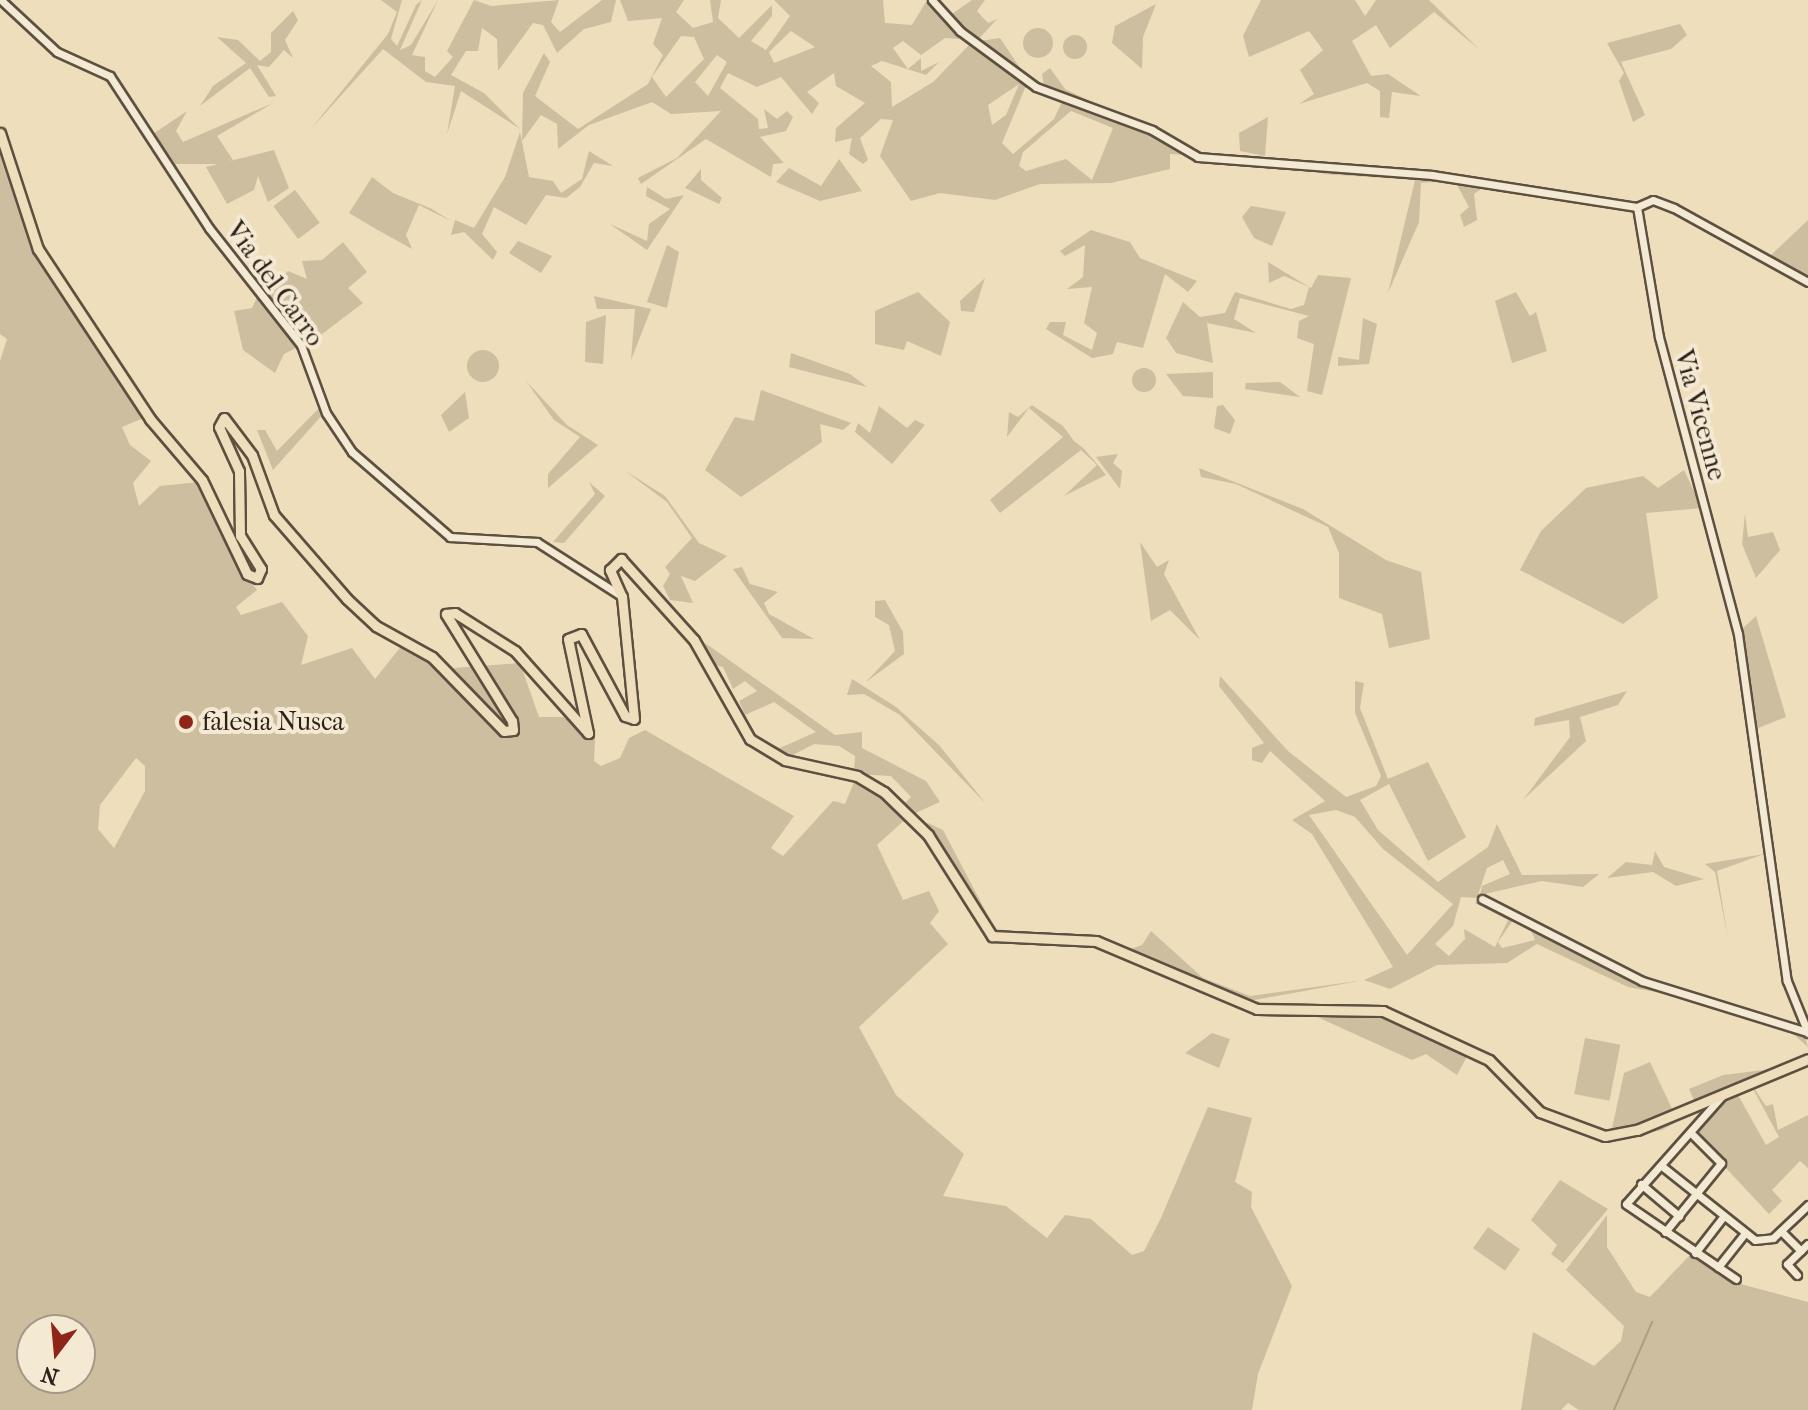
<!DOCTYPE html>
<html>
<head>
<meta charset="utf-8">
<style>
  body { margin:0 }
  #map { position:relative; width:1808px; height:1410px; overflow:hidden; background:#eedebc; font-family:"IM FELL French Canon",serif }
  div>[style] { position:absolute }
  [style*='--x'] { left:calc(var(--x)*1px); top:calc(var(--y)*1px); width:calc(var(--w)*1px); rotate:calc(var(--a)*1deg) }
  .green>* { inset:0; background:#cdbea0; transform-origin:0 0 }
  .round { border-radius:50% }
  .stream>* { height:2px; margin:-1px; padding:0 1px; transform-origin:1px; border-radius:1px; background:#ac9d84 }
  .roads { filter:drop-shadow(2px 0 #5d5041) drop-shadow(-2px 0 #5d5041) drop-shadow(0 2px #5d5041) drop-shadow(0 -2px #5d5041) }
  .minor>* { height:7px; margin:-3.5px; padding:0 3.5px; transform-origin:3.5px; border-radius:3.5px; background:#f4ead3 }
  .major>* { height:9px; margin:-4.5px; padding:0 4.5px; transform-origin:4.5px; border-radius:4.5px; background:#eedebc }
  .dots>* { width:22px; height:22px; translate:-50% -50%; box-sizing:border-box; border:4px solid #f4ead3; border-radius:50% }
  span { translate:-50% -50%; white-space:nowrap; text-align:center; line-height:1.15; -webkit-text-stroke:8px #f4ead3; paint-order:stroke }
  .street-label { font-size:26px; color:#2d2018 }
  .poi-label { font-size:26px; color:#2d2018 }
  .left { translate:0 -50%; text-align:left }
  .north { position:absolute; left:16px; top:1314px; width:80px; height:80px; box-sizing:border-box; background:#f4ead3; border:2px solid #a49988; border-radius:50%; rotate:196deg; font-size:22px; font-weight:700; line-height:32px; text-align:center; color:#2d2018 }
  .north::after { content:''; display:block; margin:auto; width:28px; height:36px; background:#8f2418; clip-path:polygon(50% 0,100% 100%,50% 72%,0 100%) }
</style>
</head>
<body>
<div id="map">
  <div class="green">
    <i style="clip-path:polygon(381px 0,402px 0,391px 39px,397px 46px,416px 5px,422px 0,400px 50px,411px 45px,438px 0,412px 55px,425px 57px,425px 71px,435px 77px,453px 57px,447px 51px,474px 0,491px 6px,559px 0,551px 22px,560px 32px,602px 0,616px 0,611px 22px,584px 29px,557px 53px,543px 25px,533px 23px,498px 71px,497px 39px,482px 28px,478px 51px,466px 51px,451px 75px,484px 93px,520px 129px,461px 91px,447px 134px,455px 86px,426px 82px,383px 49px,310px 130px,388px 34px,397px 12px)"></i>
    <i style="clip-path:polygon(evenodd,620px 0,684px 0,676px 12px,693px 28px,713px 22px,710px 0,721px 0,718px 18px,739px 38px,772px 5px,772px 16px,751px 41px,766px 50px,790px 16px,774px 0,883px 0,885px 23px,912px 25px,927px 0,960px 39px,945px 38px,921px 55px,903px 41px,893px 48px,908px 69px,921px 58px,921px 71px,939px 62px,926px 75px,882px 61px,871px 66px,891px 82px,892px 107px,933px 82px,972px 42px,1000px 38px,1034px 89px,1025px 88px,1002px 143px,1013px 154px,1054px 119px,1062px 102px,1051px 98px,1147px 130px,1187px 155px,1170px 154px,1170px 169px,1111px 183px,1040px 184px,995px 200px,940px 193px,911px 201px,880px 156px,893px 120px,881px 119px,860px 138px,868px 160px,863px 164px,849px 154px,852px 138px,835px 142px,836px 128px,865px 103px,836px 86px,834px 73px,807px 92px,819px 103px,812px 114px,781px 77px,757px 87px,728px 73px,720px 88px,758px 119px,759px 129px,768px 128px,764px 109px,777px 119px,787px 111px,793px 117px,786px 131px,760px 137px,784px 163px,773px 164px,771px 177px,706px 139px,641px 184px,638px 178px,677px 158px,721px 111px,671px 114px,652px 102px,589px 125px,558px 149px,557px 124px,541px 115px,522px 141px,523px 93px,544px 53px,550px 62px,535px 96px,578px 129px,648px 84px,663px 55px,653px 44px,662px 18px,628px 21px,620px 0,791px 31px,815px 47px,774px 63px,769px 52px,791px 31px,620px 0,681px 36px,694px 37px,704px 59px,666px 97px,652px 77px,681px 36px,620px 0,717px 55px,727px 62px,708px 96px,695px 82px,717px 55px,620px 0,1019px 84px,1006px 115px,992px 125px,988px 105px,1019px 84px,620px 0,1071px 111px,1113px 128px,1092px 180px,1066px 159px,1026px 171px,1019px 166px,1023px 152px,1071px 111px)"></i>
    <i style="clip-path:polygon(972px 0,985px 0,977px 11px,988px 23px,997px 19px,976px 42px,949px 16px)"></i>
    <i style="clip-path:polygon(1261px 0,1355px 0,1365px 16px,1376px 0,1429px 0,1480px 50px,1434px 12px,1390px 48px,1376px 25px,1352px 41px,1371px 76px,1388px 74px,1421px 96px,1392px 92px,1389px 118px,1380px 117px,1380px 91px,1367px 83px,1299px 104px,1314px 94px,1300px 70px,1323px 50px,1309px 31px,1249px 57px,1243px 36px)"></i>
    <i style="clip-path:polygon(1156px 4px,1143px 37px,1142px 69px,1112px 43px,1115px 26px)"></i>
    <i style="clip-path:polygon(293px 11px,298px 20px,285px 40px,293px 58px,284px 50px,269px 67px,257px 65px,276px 96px,269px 97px,250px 68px,200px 106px,213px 86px,246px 63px,217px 37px,238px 40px,260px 61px,271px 52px,271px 33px)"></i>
    <i style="clip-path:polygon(1680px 24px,1687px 35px,1671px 49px,1621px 62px,1645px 115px,1633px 122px,1619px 81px,1624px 73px,1607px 43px)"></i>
    <i class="round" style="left:1023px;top:28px;width:30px;height:30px"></i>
    <i class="round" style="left:1063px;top:35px;width:24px;height:24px"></i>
    <i style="clip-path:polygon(1050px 68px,1065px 89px,1119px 115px,1044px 86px,1042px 74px)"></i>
    <i style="clip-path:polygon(273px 103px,217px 136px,233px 160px,221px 164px,174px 164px,153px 134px,187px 111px,176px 131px,183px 142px)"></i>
    <i style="clip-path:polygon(1268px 117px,1265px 156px,1240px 151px,1239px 133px)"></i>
    <i style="clip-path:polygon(520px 132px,529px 177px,553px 181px,561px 193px,582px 179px,589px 151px,613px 166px,594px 163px,580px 187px,566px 198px,546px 195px,526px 225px,494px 207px,482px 234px,497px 252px,493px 260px,464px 232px,451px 235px,455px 220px,474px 228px,505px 177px)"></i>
    <i style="clip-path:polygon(evenodd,0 143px,26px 223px,146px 417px,122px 427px,130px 445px,151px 461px,133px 483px,139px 506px,160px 486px,199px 482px,236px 564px,257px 590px,236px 607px,241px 615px,282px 602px,308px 636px,301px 665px,352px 648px,375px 679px,403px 644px,441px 669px,520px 663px,539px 717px,563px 717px,595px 738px,594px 761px,601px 766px,620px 758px,629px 738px,645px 730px,794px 816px,771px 848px,783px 856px,833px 801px,845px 804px,854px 782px,883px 794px,908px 817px,877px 845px,903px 900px,929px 891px,939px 911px,930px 923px,948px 944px,859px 1027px,896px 1095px,964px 1154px,943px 1196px,1006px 1206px,1047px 1238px,1065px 1215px,1091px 1219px,1132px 1255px,1144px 1251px,1161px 1218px,1208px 1107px,1252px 1118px,1235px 1182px,1252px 1192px,1251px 1207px,1292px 1286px,1258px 1374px,1252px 1410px,0 1410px,0 361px,7px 339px,0 334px,0 143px,136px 758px,145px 766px,145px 791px,114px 848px,98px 829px,100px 805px,136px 758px,0 143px,32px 1330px,80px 1330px,80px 1378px,32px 1378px,32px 1330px)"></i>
    <i style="clip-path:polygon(274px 150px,289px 188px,268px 202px,258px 176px,254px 190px,227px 204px,206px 167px)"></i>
    <i style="clip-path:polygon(839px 159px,862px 191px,820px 201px,776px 182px,789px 168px,821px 186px)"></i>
    <i style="clip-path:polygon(701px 169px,701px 180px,722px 198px,719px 204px,685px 188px)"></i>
    <i style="clip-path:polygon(1328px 170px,1458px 180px,1421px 183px,1419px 222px,1388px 293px,1415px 180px,1322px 174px)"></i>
    <i style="clip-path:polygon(372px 177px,393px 193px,432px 209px,451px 221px,419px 205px,406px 235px,412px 249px,376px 229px,349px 213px)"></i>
    <i style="clip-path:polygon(1466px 181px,1487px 185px,1474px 194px,1477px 220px,1464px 227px,1460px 215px,1469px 207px,1457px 185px)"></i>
    <i style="clip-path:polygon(647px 187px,666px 199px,684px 195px,647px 250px,610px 224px,647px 241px,649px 224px,670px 209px,646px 196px)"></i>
    <i style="left:295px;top:190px;width:41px;height:27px;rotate:53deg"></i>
    <i style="clip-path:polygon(1251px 206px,1286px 212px,1272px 246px,1254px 238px,1242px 217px)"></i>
    <i style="clip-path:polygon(1808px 220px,1808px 281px,1768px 258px)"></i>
    <i style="clip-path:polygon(1091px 230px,1130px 242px,1140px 258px,1197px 281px,1188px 292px,1165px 274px,1143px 348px,1117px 342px,1113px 354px,1092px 358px,1046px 329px,1050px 322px,1066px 322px,1063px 335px,1092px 350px,1097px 333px,1084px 323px,1092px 287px,1067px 289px,1083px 277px,1085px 245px,1065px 256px,1060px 251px)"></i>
    <i style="clip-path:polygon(518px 241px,552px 256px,541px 273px,509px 253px)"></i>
    <i style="clip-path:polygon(343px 242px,367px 272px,348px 288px,363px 303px,305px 347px,266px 295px,288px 271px,307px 279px,302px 261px,322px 260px)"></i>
    <i style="clip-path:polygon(667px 245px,679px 252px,667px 308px,647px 302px)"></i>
    <i style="clip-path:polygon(1268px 262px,1311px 288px,1318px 275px,1351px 278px,1322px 395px,1307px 391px,1314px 344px,1297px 338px,1299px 321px,1309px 316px,1240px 298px,1234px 319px,1256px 333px,1207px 323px,1213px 363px,1176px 353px,1166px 338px,1183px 302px,1200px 317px,1225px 313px,1235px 292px,1291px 309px,1304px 305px,1309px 287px,1284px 276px,1269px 283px)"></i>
    <i style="clip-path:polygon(985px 278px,974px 312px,961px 311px,960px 301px)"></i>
    <i style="clip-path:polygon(918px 292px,950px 322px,941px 356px,907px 341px,904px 350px,875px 344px,875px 311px)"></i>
    <i style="clip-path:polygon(1516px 292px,1530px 316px,1536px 312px,1547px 351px,1512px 363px,1495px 301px)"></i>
    <i style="clip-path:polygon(259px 293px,300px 346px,284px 354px,275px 373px,243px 350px,234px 311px,252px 308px)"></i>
    <i style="clip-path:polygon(594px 296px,651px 309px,631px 360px,635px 309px,597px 309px)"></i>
    <i style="clip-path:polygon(606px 315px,603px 364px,585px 362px,586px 322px)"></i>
    <i style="clip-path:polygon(1363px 318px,1377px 324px,1369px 364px,1338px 366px,1338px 357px,1359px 360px)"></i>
    <i class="round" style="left:467px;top:350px;width:32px;height:32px"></i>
    <i style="clip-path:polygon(791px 353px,850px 374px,867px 387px,789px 367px)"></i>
    <i class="round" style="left:1132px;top:368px;width:24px;height:24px"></i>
    <i style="clip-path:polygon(1213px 372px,1213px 398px,1183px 396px,1166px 374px)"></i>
    <i style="clip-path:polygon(526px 381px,567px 425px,598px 445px,548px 488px,548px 474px,580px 437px,554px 420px)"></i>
    <i style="clip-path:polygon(1280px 382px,1300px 397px,1245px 389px,1246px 383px)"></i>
    <i style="clip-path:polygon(761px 390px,851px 423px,843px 430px,820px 424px,822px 442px,741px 497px,705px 470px,735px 417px,754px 421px)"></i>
    <i style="clip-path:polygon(465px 392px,469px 418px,449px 432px,441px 415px)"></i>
    <i style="clip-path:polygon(1032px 405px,1063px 426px,1074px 441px,1083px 448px,1098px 465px,1106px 475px,1064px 496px,1097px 465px,1081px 450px,1000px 513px,990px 500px,1063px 437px,1029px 408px,1007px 437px,1009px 412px,1018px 417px)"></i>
    <i style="clip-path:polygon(1223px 405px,1235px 420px,1230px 434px,1214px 428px,1217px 406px)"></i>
    <i style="clip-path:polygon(321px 406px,324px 413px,273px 470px,257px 430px,265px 430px,277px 451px)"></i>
    <i style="clip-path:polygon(879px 406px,907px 428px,915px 420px,925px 425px,892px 464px,855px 432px,858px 423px,870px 433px)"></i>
    <i style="clip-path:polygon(1118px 454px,1113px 463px,1122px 471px,1120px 489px,1096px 457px)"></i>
    <i style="clip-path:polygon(1199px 468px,1303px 509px,1386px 560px,1421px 572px,1430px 639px,1389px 648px,1382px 614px,1339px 598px,1339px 553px,1328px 527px,1236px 484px,1201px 477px)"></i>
    <i style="clip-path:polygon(624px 470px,665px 496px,699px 543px,727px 556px,695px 581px,681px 576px,693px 603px,670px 600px,663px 586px,670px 574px,665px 567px,692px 538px,667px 502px)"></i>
    <i style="clip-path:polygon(1684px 470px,1702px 508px,1646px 513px,1658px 598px,1623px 624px,1520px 570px,1541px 531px,1586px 488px,1643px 476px,1658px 488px)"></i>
    <i style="clip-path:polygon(589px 482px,605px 496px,564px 543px,553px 542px,595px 494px)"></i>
    <i style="clip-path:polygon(1745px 514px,1748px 537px,1773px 532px,1780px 550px,1756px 578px,1742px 544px)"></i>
    <i style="clip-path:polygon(1140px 542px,1157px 567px,1169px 560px,1164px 574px,1200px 640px,1170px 610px,1151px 621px)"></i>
    <i style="clip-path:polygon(742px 567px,750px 584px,778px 592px,764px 603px,769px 614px,814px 639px,782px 638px,733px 569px)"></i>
    <i style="clip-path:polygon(885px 600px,903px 632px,904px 654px,866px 682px,895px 651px,889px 625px,875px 617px,875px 601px)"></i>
    <i style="clip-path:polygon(1756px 616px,1786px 717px,1753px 730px,1740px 631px)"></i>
    <i style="clip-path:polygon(705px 643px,835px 735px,862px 732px,862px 748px,926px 781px,940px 802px,913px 814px,902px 806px,911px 797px,891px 776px,854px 774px,855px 756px,839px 746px,814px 744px,785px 759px,748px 733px,780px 748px,816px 732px,774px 702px,745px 715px,739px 701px,757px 691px,745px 681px,733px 689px,723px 667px,711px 664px)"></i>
    <i style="clip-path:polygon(evenodd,1220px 676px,1288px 751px,1346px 797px,1376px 786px,1381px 776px,1355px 713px,1355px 681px,1364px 683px,1360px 708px,1388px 779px,1428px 762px,1466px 837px,1428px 861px,1389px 784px,1360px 800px,1378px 830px,1438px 882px,1488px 847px,1497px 824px,1522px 875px,1599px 874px,1583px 887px,1542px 881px,1480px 895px,1482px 886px,1510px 874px,1503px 860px,1487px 868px,1477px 898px,1461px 897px,1453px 926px,1435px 944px,1449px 956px,1465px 939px,1464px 929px,1495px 947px,1508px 920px,1475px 903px,1483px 901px,1516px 916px,1498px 942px,1502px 948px,1535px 940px,1529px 926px,1631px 980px,1681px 992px,1804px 1033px,1808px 1047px,1791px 1032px,1694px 999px,1628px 987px,1537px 944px,1507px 963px,1437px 965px,1390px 989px,1364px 980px,1249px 1001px,1362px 1008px,1249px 1006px,1125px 951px,1142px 945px,1151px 931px,1203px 978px,1250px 996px,1364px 980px,1393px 967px,1312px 834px,1292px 820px,1325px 801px,1270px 751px,1262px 763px,1252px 760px,1252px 748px,1264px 743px,1219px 686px,1220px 676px,1336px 810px,1355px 817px,1383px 849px,1453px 904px,1407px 955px,1309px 815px,1336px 810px)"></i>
    <i style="clip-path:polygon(852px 679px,896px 707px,939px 745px,986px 804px,900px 715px,864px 694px,847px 695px)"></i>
    <i style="clip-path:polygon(1627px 691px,1618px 705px,1580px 717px,1586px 741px,1523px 800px,1570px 737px,1569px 720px,1534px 726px,1535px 718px)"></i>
    <i style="clip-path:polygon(928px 823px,943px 830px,995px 929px,1085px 937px,996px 936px,922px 824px)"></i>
    <i style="clip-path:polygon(1655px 851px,1664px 867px,1704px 879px,1676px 886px,1653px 872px,1607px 878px,1626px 862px,1652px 865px)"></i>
    <i style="clip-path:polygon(1764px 854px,1717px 871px,1728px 938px,1715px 872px,1705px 864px)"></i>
    <i style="clip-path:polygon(1375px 1015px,1392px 1018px,1469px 1053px,1457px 1075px,1426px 1054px,1412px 1060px,1315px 1016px)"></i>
    <i style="clip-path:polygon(1212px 1033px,1230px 1039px,1219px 1068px,1185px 1053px)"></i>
    <i style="left:1585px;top:1038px;width:36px;height:57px;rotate:11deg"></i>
    <i style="clip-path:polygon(1808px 1060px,1754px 1088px,1766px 1106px,1773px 1104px,1778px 1130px,1808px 1115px,1808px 1168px,1800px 1161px,1772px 1190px,1782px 1201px,1769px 1214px,1694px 1134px,1715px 1107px,1738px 1095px,1766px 1145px,1779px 1137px,1753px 1089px,1739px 1091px)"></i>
    <i style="clip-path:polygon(1650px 1062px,1674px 1113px,1611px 1133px,1624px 1073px)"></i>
    <i style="clip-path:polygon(1772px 1069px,1695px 1103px,1689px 1089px,1723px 1075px)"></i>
    <i style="clip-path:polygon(1717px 1100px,1662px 1130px,1611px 1140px,1652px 1129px)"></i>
    <i style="clip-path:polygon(1560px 1180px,1608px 1209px,1563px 1263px,1551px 1254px,1557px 1245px,1531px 1220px)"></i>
    <i style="clip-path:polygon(1607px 1215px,1607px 1247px,1636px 1292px,1650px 1297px,1690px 1255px,1733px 1282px,1808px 1302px,1808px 1410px,1579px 1410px,1568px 1403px,1561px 1410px,1521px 1410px,1533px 1332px,1594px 1366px,1621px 1341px,1624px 1326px,1566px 1270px)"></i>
    <i style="left:1488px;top:1227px;width:39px;height:26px;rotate:35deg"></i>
  </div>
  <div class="stream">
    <i style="--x:1614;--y:1410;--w:96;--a:-66.6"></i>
  </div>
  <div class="roads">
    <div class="minor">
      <i style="--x:1;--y:0;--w:76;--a:42.9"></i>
      <i style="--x:57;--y:52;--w:58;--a:24.4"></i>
      <i style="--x:110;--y:76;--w:181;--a:56.9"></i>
      <i style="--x:209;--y:228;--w:149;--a:51.8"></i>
      <i style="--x:301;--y:345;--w:72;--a:69.8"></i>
      <i style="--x:326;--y:413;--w:47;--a:56.3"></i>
      <i style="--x:352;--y:452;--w:130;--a:40.9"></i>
      <i style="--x:450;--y:537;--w:87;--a:3.3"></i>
      <i style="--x:537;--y:542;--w:98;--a:32.6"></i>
      <i style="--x:932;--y:0;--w:42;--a:47.9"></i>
      <i style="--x:960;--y:31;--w:94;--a:36.4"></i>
      <i style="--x:1036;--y:87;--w:124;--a:20.3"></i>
      <i style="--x:1152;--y:130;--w:53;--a:30.4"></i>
      <i style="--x:1198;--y:157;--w:235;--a:4.4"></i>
      <i style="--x:1432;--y:175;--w:207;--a:8.9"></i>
      <i style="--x:1637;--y:207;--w:132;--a:80.4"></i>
      <i style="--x:1659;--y:337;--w:307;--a:75.1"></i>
      <i style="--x:1738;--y:634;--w:350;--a:82"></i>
      <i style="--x:1787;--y:981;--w:56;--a:68"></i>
      <i style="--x:1637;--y:207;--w:17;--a:-24"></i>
      <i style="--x:1653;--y:200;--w:22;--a:21"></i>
      <i style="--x:1674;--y:208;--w:153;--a:28.9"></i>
      <i style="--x:1482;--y:899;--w:180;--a:27.1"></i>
      <i style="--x:1642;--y:981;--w:173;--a:17.2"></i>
      <i style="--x:1721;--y:1097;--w:143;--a:131.6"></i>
      <i style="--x:1626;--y:1204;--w:133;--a:34.3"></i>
      <i style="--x:1663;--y:1167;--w:117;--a:38.4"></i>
      <i style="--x:1755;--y:1240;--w:18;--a:-6"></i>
      <i style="--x:1773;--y:1238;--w:48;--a:-43.3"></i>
      <i style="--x:1641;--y:1184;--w:50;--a:40.1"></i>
      <i style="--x:1781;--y:1231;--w:28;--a:45"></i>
      <i style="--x:1665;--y:1232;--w:89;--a:-50.9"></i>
      <i style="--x:1721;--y:1163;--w:41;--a:-135"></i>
      <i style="--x:1695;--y:1253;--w:46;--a:-52.1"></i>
      <i style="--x:1718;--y:1267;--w:43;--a:-51.5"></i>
      <i style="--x:1797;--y:1275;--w:15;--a:-132"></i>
      <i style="--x:1787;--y:1264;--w:29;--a:-44"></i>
    </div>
    <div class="major">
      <i style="--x:0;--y:133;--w:122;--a:71.9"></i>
      <i style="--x:38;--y:249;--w:204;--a:56.6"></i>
      <i style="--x:150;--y:419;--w:80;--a:49.6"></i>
      <i style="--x:202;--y:480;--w:104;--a:64.4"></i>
      <i style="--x:247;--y:574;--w:11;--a:22"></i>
      <i style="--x:257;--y:578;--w:10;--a:-66"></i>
      <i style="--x:261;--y:569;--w:39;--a:-122"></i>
      <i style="--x:240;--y:536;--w:65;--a:-90.9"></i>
      <i style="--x:239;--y:471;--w:48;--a:-114.4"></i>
      <i style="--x:219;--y:427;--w:10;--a:-61"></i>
      <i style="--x:224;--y:418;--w:46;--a:52.9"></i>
      <i style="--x:252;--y:455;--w:64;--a:69.9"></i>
      <i style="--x:274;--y:515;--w:111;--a:49"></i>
      <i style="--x:347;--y:599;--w:40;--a:43"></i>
      <i style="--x:376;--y:626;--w:64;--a:29"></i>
      <i style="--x:432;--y:657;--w:103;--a:45.8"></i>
      <i style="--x:504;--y:731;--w:9;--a:-6"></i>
      <i style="--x:513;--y:730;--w:9;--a:-96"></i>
      <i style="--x:512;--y:721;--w:126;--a:-121.7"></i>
      <i style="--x:446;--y:614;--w:9;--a:-6"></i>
      <i style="--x:455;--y:613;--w:71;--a:32.3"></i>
      <i style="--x:515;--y:651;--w:110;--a:48.3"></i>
      <i style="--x:588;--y:733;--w:96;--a:-102"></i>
      <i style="--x:568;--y:639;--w:14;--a:-21"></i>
      <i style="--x:581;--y:634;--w:93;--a:61.8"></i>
      <i style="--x:625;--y:716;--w:9;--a:18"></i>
      <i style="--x:634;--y:719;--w:123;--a:-95.6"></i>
      <i style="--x:622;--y:597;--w:30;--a:-114"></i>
      <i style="--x:610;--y:570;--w:16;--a:-45"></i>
      <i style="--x:621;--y:559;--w:109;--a:48"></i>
      <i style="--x:694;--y:640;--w:114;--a:60.5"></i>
      <i style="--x:750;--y:739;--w:41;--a:31"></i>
      <i style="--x:785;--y:760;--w:74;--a:12.5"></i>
      <i style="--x:857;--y:776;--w:31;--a:31"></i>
      <i style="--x:884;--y:792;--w:62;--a:44.3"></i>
      <i style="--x:928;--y:835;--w:120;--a:57.6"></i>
      <i style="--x:992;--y:936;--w:104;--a:2.8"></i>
      <i style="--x:1096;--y:941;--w:175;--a:22.9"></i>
      <i style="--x:1257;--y:1009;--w:126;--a:0.9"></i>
      <i style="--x:1383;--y:1011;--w:117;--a:24.8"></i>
      <i style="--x:1489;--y:1060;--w:73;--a:45.6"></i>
      <i style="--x:1540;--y:1112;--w:69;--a:20.3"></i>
      <i style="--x:1605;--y:1136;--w:33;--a:-11"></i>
      <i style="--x:1637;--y:1130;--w:185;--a:-22.5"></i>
    </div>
  </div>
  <div class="dots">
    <i style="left:186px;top:722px;background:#8f2418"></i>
  </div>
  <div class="street-label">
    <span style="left:275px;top:284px;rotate:54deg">Via del Carro</span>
    <span style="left:1700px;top:415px;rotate:75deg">Via Vicenne</span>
  </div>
  <div class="poi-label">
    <span class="left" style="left:202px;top:722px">falesia Nusca</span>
  </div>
  <div class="north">N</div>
</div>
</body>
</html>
